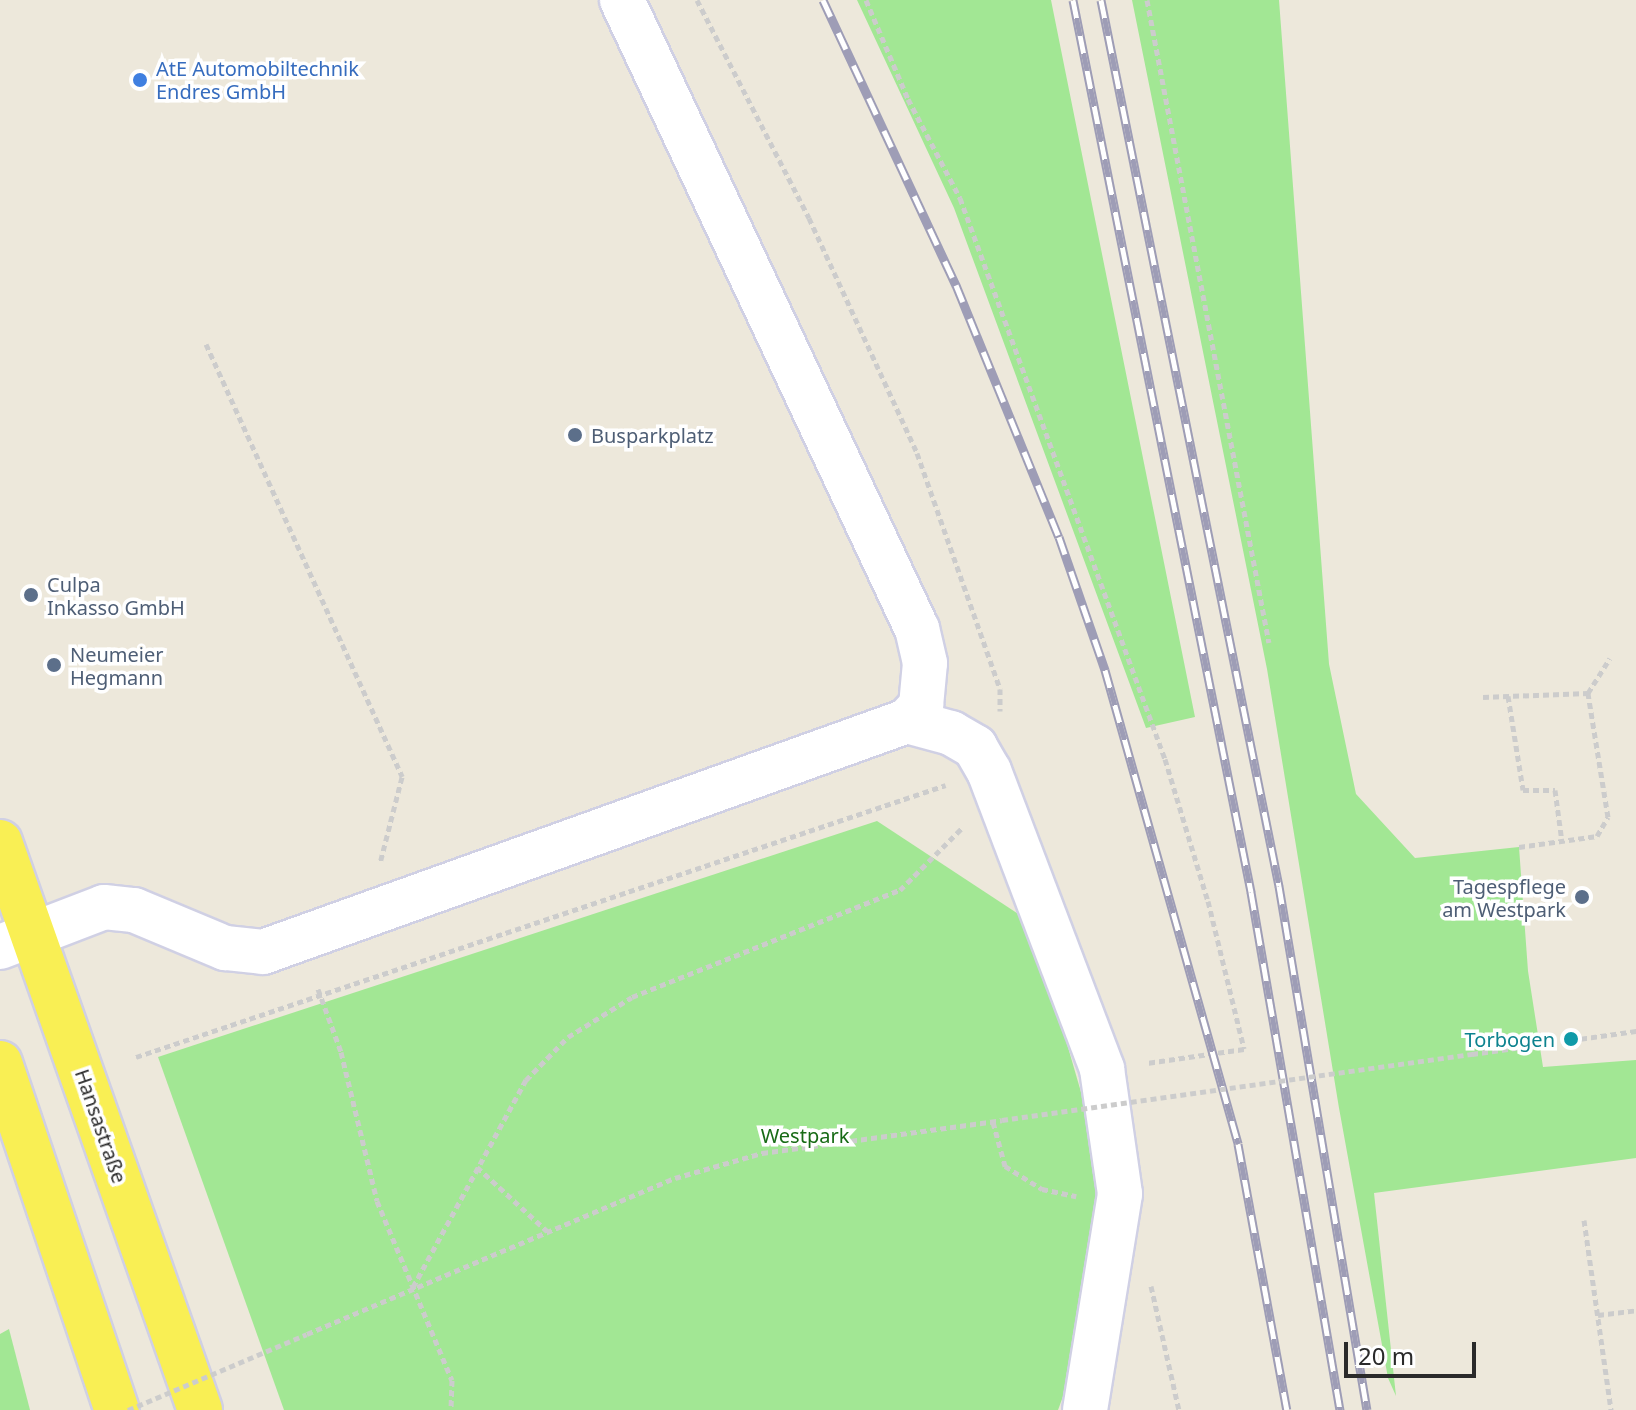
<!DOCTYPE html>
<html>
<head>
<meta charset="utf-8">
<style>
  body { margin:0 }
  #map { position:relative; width:1636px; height:1410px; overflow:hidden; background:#ede8db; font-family:"Noto Sans",sans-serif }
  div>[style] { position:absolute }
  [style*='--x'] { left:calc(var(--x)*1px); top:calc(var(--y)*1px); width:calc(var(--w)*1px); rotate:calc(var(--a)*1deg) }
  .green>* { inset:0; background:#a2e794 }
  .path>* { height:5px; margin-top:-2.5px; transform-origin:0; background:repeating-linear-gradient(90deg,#ccc 0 6px,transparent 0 10px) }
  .roads { filter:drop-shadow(2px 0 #d0d0e4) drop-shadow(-2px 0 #d0d0e4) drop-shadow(0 2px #d0d0e4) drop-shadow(0 -2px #d0d0e4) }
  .minor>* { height:44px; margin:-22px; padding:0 22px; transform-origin:22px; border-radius:22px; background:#fff }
  .major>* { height:44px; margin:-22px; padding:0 22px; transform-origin:22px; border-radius:22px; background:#f9ef54 }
  .rail>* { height:9px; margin-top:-4.5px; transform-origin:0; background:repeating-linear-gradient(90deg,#fff 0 18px,#9e9db6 0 36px); box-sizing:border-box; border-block:2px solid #9e9db6 }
  .path-bridge>* { height:5px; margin-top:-2.5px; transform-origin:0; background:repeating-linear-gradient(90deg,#ccc 0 6px,transparent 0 10px) }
  .dots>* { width:22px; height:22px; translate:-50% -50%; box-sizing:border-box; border:4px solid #fff; border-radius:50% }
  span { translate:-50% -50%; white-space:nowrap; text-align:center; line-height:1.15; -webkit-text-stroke:7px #fff; paint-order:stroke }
  .shop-label { font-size:20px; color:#366cbe }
  .left { translate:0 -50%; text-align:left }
  .service-label { font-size:20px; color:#4e5e75 }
  .right { translate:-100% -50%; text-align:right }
  .culture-label { font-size:20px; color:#0d838f }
  .street-label { font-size:20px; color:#2a2a2a }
  .park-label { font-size:20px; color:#186b16 }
  .scale { position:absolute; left:1344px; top:1342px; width:132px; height:36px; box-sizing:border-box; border:4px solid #2a2a2a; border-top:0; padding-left:10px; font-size:24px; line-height:28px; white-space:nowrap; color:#2a2a2a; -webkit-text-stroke:6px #fff; paint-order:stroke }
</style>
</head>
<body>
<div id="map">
  <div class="green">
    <i style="clip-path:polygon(857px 0,1051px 0,1195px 717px,1146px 728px,954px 208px)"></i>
    <i style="clip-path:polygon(1132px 0,1279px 0,1329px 664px,1356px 794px,1415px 858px,1519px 847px,1528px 971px,1543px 1067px,1636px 1060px,1636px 1158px,1374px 1193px,1396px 1396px,1388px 1378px,1339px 1108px,1267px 669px)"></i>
    <i style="clip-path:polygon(877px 821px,1032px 923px,1094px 1137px,1098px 1210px,1089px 1326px,1058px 1410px,284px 1410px,158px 1057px)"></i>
    <i style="clip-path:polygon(9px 1329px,30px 1410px,0 1410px,0 1334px)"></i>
  </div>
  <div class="path">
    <i style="--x:697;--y:0;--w:245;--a:62.8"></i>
    <i style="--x:809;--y:218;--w:259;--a:65.3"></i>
    <i style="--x:917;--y:453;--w:250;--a:70.6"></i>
    <i style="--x:1000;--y:689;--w:22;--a:90"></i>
    <i style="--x:866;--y:0;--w:108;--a:67"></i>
    <i style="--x:908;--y:99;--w:112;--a:62.3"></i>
    <i style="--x:960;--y:198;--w:597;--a:69.93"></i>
    <i style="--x:1165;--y:759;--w:148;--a:73.2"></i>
    <i style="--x:1208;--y:901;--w:152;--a:76.3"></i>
    <i style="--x:1244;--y:1049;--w:98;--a:171.8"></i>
    <i style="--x:1147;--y:0;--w:654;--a:79.26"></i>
    <i style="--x:206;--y:344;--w:475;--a:65.6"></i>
    <i style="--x:402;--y:777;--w:89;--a:104.3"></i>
    <i style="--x:1508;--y:696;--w:95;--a:80.9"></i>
    <i style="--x:1523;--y:790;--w:32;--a:0"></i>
    <i style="--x:1555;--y:790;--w:52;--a:82.3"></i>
    <i style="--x:1483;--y:697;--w:105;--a:-2.2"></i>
    <i style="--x:1588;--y:693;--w:41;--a:-57.8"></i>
    <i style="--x:1519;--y:847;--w:79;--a:-8"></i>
    <i style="--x:1597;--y:836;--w:22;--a:-60"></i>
    <i style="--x:1608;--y:817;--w:126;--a:-99.2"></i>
    <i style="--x:318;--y:989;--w:67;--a:69.9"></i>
    <i style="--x:341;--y:1052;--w:153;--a:76.4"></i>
    <i style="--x:377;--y:1201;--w:194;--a:67.3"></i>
    <i style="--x:452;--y:1380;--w:30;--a:92"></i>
    <i style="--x:1472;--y:1054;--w:166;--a:-8"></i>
    <i style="--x:136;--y:1057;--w:854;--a:-18.56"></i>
    <i style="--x:993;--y:1122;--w:46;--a:74.7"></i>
    <i style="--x:1005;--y:1166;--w:44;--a:31.9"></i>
    <i style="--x:1042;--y:1189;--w:35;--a:12"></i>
    <i style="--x:477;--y:1167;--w:95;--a:42.4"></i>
    <i style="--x:1584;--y:1220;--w:192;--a:81.9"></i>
    <i style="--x:1151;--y:1286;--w:127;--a:77.3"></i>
    <i style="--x:413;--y:1287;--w:236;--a:-61.4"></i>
    <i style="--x:526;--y:1080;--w:60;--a:-45.7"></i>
    <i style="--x:568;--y:1037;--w:75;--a:-32"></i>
    <i style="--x:632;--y:997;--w:289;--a:-21.8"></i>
    <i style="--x:900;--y:890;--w:88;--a:-45"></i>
    <i style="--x:1598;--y:1315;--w:38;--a:-7"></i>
    <i style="--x:307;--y:1334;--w:400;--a:-23"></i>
    <i style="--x:675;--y:1178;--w:91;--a:-16"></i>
    <i style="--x:762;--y:1153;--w:242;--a:-7.8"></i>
  </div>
  <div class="roads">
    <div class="minor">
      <i style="--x:907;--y:721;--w:46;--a:15.3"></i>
      <i style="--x:951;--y:733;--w:28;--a:30"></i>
      <i style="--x:975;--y:747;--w:28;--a:60"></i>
      <i style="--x:989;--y:771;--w:319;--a:69.2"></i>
      <i style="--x:1102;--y:1069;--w:126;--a:81.8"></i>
      <i style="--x:1120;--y:1194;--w:219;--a:99.2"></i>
      <i style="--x:0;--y:947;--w:111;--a:-21"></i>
      <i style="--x:104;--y:907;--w:30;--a:6"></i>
      <i style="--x:134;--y:910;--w:99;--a:22.7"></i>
      <i style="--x:225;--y:948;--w:38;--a:6"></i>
      <i style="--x:263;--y:952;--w:684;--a:-19.73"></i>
      <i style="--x:907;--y:721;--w:21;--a:-47"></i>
      <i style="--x:921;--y:706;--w:43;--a:-84.7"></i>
      <i style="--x:925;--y:663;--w:35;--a:-103"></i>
      <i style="--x:917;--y:629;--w:695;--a:-115.13"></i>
    </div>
    <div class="major">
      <i style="--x:0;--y:842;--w:602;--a:70.6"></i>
      <i style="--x:0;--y:1063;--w:366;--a:71.4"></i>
    </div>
  </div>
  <div class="rail">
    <i style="--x:823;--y:0;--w:315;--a:65"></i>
    <i style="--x:956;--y:285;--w:272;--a:67.8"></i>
    <i style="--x:1059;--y:537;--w:141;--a:70.9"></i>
    <i style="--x:1105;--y:670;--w:492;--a:74.3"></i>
    <i style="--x:1238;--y:1144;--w:270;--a:79.6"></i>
    <i style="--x:1073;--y:0;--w:910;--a:78.71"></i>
    <i style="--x:1251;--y:892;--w:526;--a:80.25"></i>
    <i style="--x:1101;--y:0;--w:904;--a:78.64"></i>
    <i style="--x:1279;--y:886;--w:531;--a:80.47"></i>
  </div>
  <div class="path-bridge">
    <i style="--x:1002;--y:1120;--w:475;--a:-8"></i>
    <i style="--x:128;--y:1410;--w:194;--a:-23"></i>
  </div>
  <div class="dots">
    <i style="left:140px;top:80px;background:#3f7fe0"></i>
    <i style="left:575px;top:435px;background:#5c6f8a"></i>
    <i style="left:31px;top:595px;background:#5c6f8a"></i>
    <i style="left:54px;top:665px;background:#5c6f8a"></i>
    <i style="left:1582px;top:897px;background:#5c6f8a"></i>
    <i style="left:1571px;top:1039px;background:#0f9aa8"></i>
  </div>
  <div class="shop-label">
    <span class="left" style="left:156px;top:80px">AtE Automobiltechnik<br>Endres GmbH</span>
  </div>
  <div class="service-label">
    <span class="left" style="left:591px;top:435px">Busparkplatz</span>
    <span class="left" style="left:47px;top:596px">Culpa<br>Inkasso GmbH</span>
    <span class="left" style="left:70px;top:666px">Neumeier<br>Heg‍mann</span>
    <span class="right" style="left:1566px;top:898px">Tagespflege<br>am Westpark</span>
  </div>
  <div class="culture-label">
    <span class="right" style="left:1555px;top:1039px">Torbogen</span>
  </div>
  <div class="street-label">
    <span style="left:101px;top:1126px;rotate:71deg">Hansastraße</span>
  </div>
  <div class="park-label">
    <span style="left:805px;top:1135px">Westpark</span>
  </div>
  <div class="scale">20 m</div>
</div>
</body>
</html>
